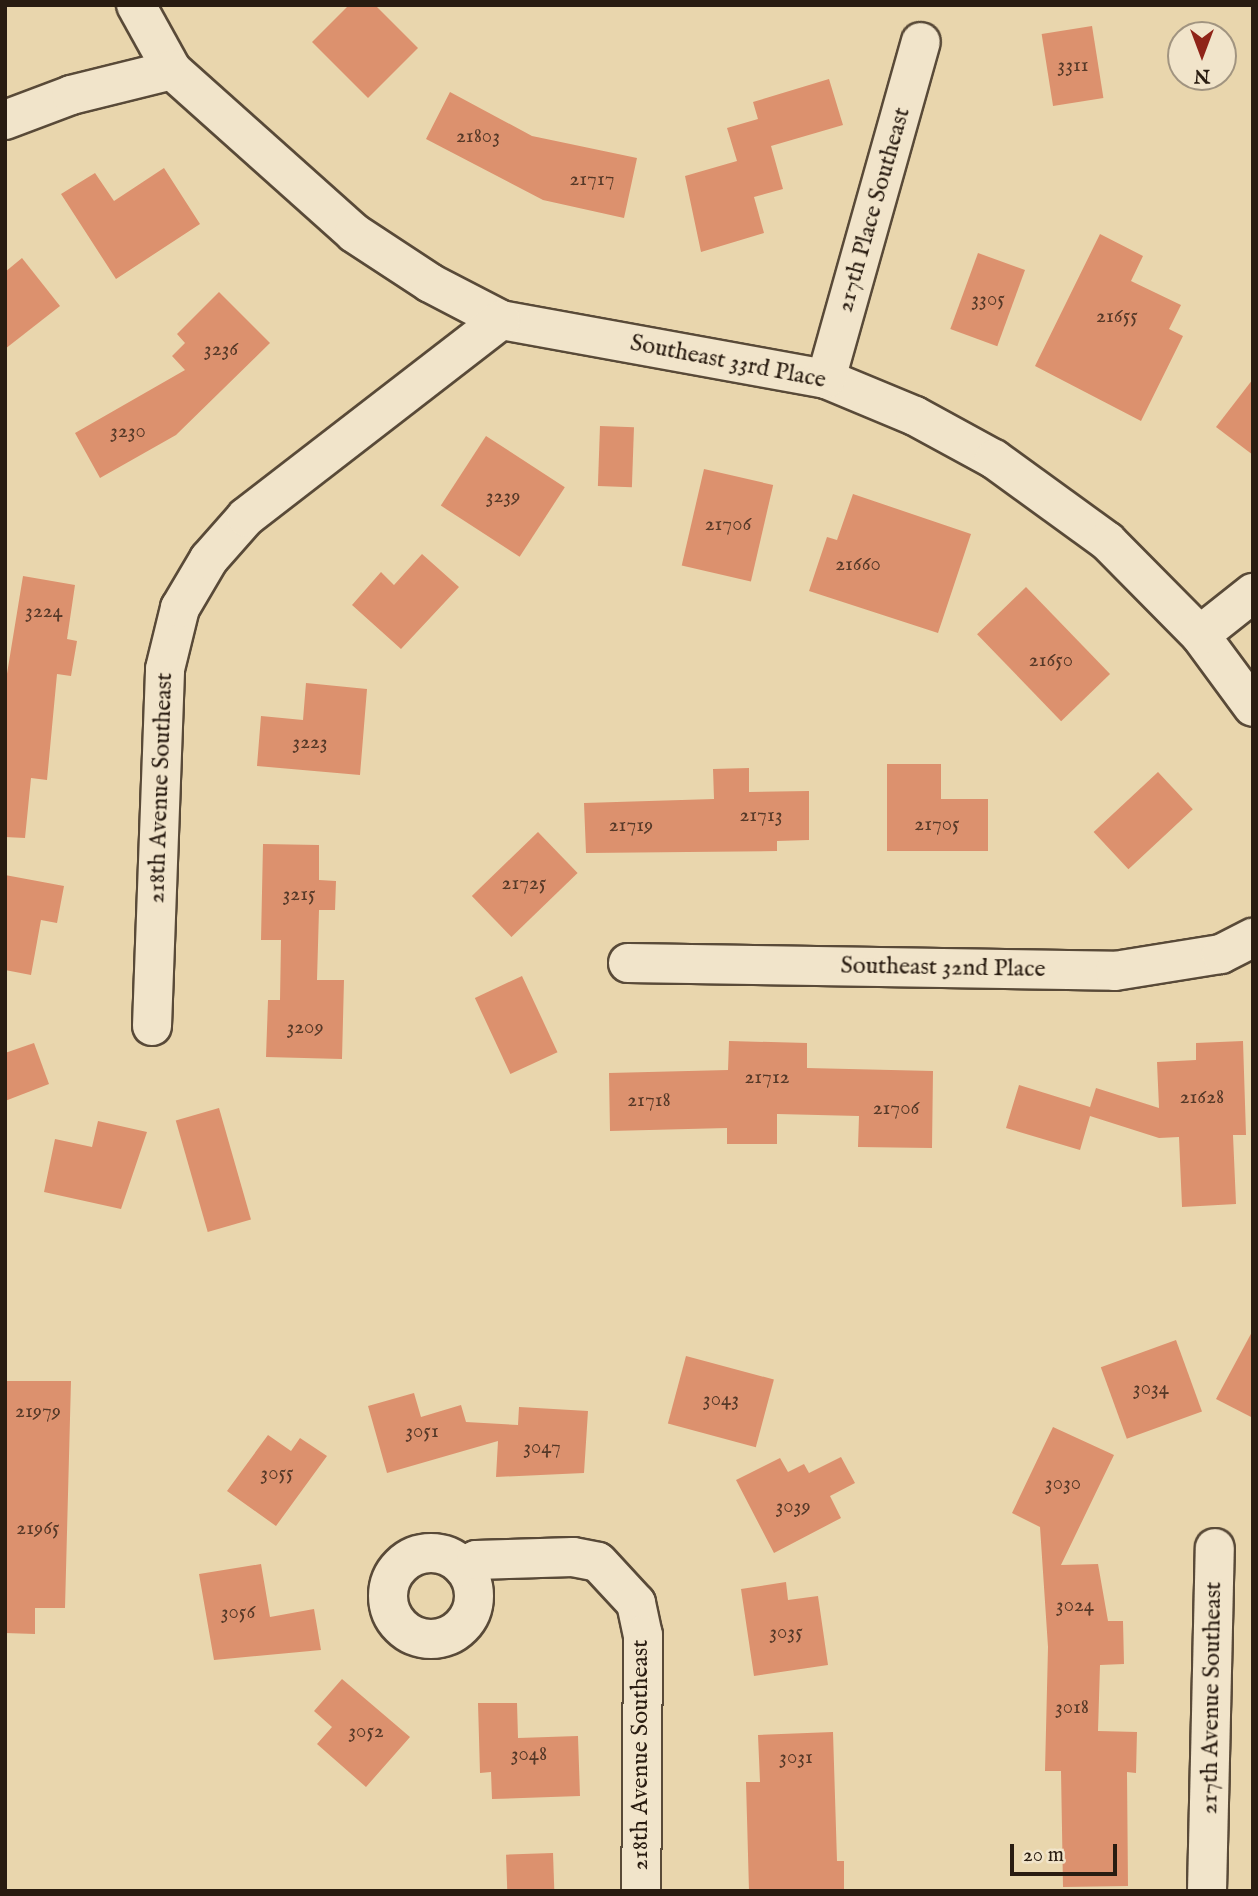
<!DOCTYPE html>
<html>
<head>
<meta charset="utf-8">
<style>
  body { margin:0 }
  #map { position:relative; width:1258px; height:1896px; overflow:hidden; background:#e9d6ad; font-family:"IM FELL English",serif }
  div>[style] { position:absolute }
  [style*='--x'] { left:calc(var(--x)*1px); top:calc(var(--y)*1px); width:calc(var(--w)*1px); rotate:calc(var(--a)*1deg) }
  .building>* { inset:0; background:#dc916e; transform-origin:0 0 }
  .roads { filter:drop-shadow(2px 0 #594a38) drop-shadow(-2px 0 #594a38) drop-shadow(0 2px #594a38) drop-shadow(0 -2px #594a38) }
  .minor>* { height:38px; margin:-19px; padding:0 19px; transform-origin:19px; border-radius:19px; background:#f1e4ca }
  .minor>.ring { margin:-19px; padding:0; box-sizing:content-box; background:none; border:38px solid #f1e4ca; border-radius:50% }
  span { translate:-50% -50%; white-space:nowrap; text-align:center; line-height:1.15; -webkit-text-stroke:6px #f1e4ca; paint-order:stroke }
  .number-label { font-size:21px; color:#563928 }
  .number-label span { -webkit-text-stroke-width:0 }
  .street-label { font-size:24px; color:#291c11 }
  .frame { position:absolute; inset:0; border:7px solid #291c11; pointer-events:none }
  .north { position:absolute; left:1167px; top:21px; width:70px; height:70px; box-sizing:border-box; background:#f1e4ca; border:2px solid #a19480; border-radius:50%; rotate:180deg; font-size:19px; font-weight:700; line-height:28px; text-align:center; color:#291c11 }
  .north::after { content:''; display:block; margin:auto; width:24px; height:32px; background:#8f2418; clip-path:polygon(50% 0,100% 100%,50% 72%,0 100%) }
  .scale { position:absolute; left:1010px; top:1844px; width:107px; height:32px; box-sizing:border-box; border:4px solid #291c11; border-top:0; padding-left:9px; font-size:21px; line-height:24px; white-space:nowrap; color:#291c11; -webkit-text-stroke:5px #f1e4ca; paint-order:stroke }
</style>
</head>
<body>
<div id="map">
  <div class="building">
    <i style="clip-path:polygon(349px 5px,375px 5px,418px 48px,368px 98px,312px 42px)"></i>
    <i style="left:1092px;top:26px;width:73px;height:51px;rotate:81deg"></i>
    <i style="clip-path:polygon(829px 79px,843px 125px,771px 146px,783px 189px,754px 197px,764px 233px,701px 252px,685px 176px,737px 161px,727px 128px,758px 119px,753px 102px)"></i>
    <i style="clip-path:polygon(450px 92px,532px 136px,637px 158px,624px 218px,543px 200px,426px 139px)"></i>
    <i style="clip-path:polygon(164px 168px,200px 224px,116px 279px,61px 194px,95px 173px,114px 201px)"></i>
    <i style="clip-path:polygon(1100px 234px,1143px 256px,1131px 281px,1181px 305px,1169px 329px,1183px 336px,1141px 421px,1035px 366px)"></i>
    <i style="left:978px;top:253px;width:50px;height:81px;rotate:20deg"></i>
    <i style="clip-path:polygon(22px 258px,60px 306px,5px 349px,5px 272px)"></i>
    <i style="clip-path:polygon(219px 292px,270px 343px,176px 435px,100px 478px,75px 433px,185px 370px,172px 356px,185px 343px,177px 334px)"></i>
    <i style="clip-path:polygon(1253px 379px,1253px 455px,1216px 427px)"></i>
    <i style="left:600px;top:426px;width:34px;height:60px;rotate:2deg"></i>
    <i style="left:486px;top:436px;width:94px;height:83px;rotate:33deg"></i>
    <i style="left:704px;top:469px;width:71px;height:99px;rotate:13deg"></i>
    <i style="clip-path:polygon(853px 494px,971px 534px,938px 633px,809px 591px,827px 537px,837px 540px)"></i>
    <i style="clip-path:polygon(422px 554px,459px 587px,401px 649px,352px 605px,381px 572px,394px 585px)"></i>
    <i style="clip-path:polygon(23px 576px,75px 585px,67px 639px,77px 641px,71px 676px,57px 674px,47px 780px,31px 778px,25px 838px,5px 837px,5px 686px)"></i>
    <i style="left:1026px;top:587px;width:121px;height:68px;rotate:46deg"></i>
    <i style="clip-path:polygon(306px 683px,367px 689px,360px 775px,257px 766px,261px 716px,303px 720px)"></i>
    <i style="clip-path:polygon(887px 764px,941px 764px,941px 799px,988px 799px,988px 851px,887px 851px)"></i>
    <i style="clip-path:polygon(749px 768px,749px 792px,809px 791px,809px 840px,777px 841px,777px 851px,586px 853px,584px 803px,714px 799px,713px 769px)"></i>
    <i style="left:1158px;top:772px;width:51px;height:88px;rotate:47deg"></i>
    <i style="left:538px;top:832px;width:57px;height:92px;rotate:46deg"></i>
    <i style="clip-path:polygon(263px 844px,319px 845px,319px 880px,336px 881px,335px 910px,319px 910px,317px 980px,344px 980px,342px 1059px,266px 1057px,268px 1000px,280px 1000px,281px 940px,261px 940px)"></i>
    <i style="clip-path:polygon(5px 875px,64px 886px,57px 923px,41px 920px,31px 975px,5px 970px)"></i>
    <i style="left:522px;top:976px;width:84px;height:52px;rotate:65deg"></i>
    <i style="clip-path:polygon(729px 1041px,807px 1043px,807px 1068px,933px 1071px,932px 1148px,858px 1147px,859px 1116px,777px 1114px,777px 1144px,727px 1144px,727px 1128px,610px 1131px,609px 1073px,728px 1070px)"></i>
    <i style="clip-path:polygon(1243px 1041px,1246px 1135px,1233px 1135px,1236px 1204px,1182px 1207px,1179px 1137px,1159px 1138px,1090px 1116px,1080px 1150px,1006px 1128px,1019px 1085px,1090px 1107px,1096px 1088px,1159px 1108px,1157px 1062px,1196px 1060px,1196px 1043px)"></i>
    <i style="clip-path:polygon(34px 1043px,49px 1084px,5px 1101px,5px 1053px)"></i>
    <i style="left:219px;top:1108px;width:116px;height:45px;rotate:74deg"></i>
    <i style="clip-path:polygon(98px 1121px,147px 1132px,121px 1209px,44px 1192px,55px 1139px,92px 1147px)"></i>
    <i style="clip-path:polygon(1253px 1330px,1253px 1418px,1216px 1399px)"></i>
    <i style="left:1176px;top:1340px;width:76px;height:80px;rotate:70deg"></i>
    <i style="left:686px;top:1356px;width:91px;height:70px;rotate:15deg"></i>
    <i style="clip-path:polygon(5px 1381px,71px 1381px,65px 1608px,35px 1608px,35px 1634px,5px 1633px)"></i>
    <i style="clip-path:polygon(414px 1393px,421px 1417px,461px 1405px,466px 1422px,518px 1425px,519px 1407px,588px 1411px,584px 1473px,496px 1477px,498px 1441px,387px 1473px,368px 1406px)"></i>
    <i style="clip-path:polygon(1053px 1427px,1114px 1455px,1061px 1565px,1098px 1564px,1108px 1621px,1123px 1621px,1124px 1664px,1100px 1665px,1098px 1731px,1137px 1732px,1136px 1773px,1127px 1772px,1128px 1886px,1063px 1887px,1061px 1771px,1045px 1771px,1048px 1647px,1040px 1527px,1012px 1513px)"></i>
    <i style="clip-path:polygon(268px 1435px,291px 1451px,300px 1438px,327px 1456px,276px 1526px,227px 1491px)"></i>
    <i style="clip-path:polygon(841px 1457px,855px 1483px,830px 1496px,841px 1518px,774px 1553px,736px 1480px,780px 1458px,788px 1472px,804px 1464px,809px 1473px)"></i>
    <i style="clip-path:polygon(261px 1564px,270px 1617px,314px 1609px,321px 1650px,214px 1660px,199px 1574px)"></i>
    <i style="clip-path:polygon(786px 1582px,788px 1600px,818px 1596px,828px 1665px,754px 1676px,741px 1589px)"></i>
    <i style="clip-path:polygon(342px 1679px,410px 1737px,366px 1787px,317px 1744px,332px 1727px,314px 1711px)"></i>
    <i style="clip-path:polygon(478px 1703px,517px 1703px,518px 1738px,578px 1736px,580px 1796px,492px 1799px,491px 1772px,480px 1773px)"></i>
    <i style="clip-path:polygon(833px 1732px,837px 1861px,844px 1861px,844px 1891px,749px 1891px,746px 1782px,760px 1782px,758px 1735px)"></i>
    <i style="left:553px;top:1853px;width:38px;height:47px;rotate:88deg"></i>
  </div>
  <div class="roads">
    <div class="minor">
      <i style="--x:136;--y:5;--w:74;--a:61"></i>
      <i style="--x:172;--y:70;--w:244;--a:41.8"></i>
      <i style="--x:354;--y:233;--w:91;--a:33.3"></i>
      <i style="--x:430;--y:283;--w:80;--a:27.5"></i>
      <i style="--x:501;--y:320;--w:330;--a:10.3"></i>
      <i style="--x:826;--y:379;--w:96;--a:22.6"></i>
      <i style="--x:915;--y:416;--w:90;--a:28.6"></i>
      <i style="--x:994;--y:459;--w:140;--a:36"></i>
      <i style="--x:1107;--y:541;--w:132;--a:45.3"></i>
      <i style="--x:1200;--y:635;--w:89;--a:53.6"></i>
      <i style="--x:5;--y:120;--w:71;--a:-20.7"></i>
      <i style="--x:71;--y:95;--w:104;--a:-13.9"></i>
      <i style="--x:826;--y:379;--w:350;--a:-74.3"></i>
      <i style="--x:1200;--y:635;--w:68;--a:-38.4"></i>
      <i style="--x:628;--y:963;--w:487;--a:0.9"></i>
      <i style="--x:1115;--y:971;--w:107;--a:-9.1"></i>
      <i style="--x:1221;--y:954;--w:36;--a:-27"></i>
      <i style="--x:152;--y:1026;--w:357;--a:-87.9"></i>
      <i style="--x:165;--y:669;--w:63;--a:-76.2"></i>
      <i style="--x:180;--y:608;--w:57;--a:-59.4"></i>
      <i style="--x:209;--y:559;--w:56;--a:-48.6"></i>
      <i style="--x:246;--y:517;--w:322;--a:-37.7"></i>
      <i class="ring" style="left:388px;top:1553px;width:48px;height:48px"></i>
      <i style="--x:463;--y:1567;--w:15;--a:-28"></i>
      <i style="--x:476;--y:1560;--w:97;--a:-1.8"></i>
      <i style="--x:573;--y:1557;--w:25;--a:11"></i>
      <i style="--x:598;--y:1562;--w:56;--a:47.2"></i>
      <i style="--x:636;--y:1603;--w:33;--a:78"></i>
      <i style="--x:643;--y:1635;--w:256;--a:90.4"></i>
      <i style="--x:1207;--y:1891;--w:343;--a:-88.7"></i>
    </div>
  </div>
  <div class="number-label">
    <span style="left:1073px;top:66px">3311</span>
    <span style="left:478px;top:137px">21803</span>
    <span style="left:592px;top:180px">21717</span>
    <span style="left:988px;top:300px">3305</span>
    <span style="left:1117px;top:317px">21655</span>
    <span style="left:221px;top:350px">3236</span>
    <span style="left:128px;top:432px">3230</span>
    <span style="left:503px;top:497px">3239</span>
    <span style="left:728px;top:525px">21706</span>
    <span style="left:858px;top:565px">21660</span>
    <span style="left:44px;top:612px">3224</span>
    <span style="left:1051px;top:661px">21650</span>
    <span style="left:310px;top:743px">3223</span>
    <span style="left:761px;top:816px">21713</span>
    <span style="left:937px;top:825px">21705</span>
    <span style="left:631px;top:826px">21719</span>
    <span style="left:524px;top:884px">21725</span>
    <span style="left:299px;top:895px">3215</span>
    <span style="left:305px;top:1028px">3209</span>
    <span style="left:767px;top:1078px">21712</span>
    <span style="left:1202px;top:1098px">21628</span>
    <span style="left:649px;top:1101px">21718</span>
    <span style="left:896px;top:1109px">21706</span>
    <span style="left:1151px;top:1389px">3034</span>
    <span style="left:721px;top:1400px">3043</span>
    <span style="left:38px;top:1412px">21979</span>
    <span style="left:422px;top:1432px">3051</span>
    <span style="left:542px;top:1448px">3047</span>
    <span style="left:277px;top:1474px">3055</span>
    <span style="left:1063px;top:1484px">3030</span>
    <span style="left:793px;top:1507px">3039</span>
    <span style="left:38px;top:1529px">21965</span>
    <span style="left:1075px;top:1606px">3024</span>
    <span style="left:238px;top:1613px">3056</span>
    <span style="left:786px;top:1633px">3035</span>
    <span style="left:1072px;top:1708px">3018</span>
    <span style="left:366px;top:1732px">3052</span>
    <span style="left:529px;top:1755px">3048</span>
    <span style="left:796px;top:1758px">3031</span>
  </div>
  <div class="street-label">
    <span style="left:874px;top:210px;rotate:-74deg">217th Place Southeast</span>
    <span style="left:728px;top:362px;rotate:11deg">Southeast 33rd Place</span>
    <span style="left:161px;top:788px;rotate:-88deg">218th Avenue Southeast</span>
    <span style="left:943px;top:968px;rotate:1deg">Southeast 32nd Place</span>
    <span style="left:1212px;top:1698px;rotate:-89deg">217th Avenue Southeast</span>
    <span style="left:641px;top:1755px;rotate:-90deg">218th Avenue Southeast</span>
  </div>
  <div class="frame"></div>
  <div class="north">N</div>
  <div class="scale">20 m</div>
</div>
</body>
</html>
